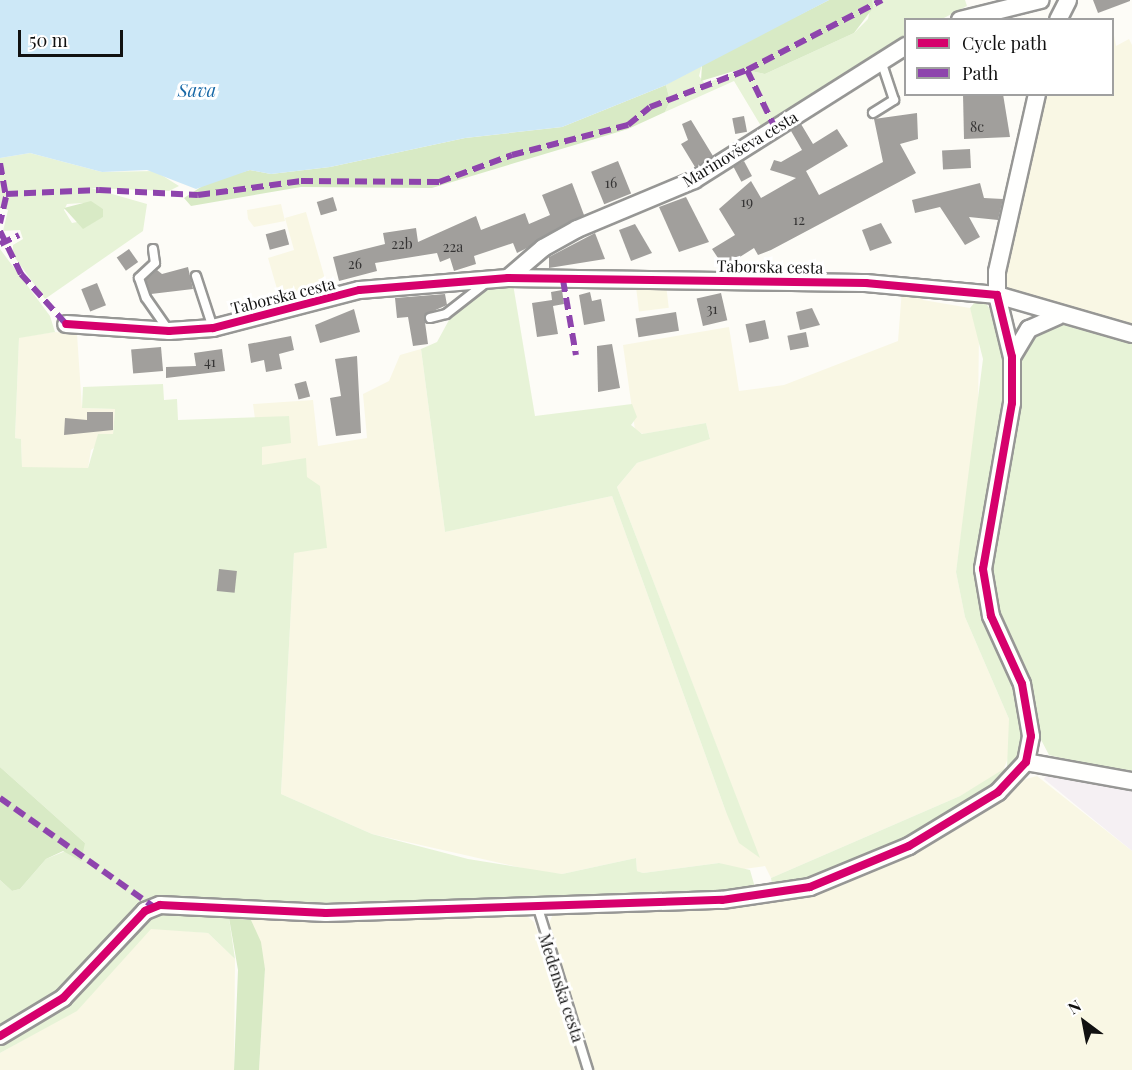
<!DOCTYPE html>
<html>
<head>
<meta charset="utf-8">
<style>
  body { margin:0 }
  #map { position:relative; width:1132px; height:1070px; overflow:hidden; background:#fdfcf7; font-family:"Playfair Display",serif }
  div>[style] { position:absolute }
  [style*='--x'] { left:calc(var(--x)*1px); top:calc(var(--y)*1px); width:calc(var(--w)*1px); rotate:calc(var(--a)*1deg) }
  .industrial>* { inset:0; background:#f5f0f3 }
  .farmland>* { inset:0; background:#f9f7e4; transform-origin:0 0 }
  .green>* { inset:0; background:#e7f3d7 }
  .forest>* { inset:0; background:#d8eac5 }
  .water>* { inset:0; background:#cde8f7 }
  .building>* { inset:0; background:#a19f9c; transform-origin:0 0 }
  .roads { filter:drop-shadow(2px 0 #979795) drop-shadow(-2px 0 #979795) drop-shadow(0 2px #979795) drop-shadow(0 -2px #979795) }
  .service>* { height:8px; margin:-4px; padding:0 4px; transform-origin:4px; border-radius:4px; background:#fffffe }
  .minor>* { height:16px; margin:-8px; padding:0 8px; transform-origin:8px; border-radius:8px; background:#fffffe }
  .quiet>* { height:6px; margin-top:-3px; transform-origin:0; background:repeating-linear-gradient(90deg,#8e44ad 0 12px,transparent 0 18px) }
  .cycleway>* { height:8px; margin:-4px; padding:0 4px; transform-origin:4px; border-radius:4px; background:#d6006c }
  span { translate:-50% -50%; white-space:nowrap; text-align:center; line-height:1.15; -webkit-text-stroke:6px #fff; paint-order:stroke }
  .number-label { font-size:14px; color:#353434 }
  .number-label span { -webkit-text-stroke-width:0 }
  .street-label { font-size:16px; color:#111 }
  .water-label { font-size:18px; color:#1768a6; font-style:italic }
  .legend { position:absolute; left:904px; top:18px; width:210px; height:78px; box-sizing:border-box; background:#fff; border:2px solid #a0a0a0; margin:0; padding:8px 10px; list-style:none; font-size:18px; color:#111 }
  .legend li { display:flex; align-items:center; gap:12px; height:30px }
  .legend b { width:30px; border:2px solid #a0a0a0 }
  .north { position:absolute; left:1054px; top:992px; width:60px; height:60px; -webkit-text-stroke:4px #fff; paint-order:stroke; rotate:328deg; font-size:16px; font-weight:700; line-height:24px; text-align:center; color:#111 }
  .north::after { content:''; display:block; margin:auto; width:21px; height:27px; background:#111; clip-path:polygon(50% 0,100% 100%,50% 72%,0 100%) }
  .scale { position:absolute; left:18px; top:30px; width:105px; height:27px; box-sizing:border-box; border:3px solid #111; border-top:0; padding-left:8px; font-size:18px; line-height:21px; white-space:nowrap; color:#111; -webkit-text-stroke:4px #fff; paint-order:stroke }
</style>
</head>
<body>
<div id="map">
  <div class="industrial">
    <i style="clip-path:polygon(1048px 771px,1132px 787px,1132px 851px,1044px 779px)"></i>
  </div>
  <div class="farmland">
    <i style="clip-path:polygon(1112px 24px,1116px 46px,1129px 39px,1132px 45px,1132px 329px,1017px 300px,1003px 287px,1042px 95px,1112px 94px)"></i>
    <i style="clip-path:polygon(281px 204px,285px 221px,254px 227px,248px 219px,247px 210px)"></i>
    <i style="clip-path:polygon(306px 212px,329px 293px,282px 306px,268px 258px,294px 250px,285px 218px)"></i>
    <i style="left:666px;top:285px;width:23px;height:30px;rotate:83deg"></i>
    <i style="clip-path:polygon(902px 289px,918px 291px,923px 300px,970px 308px,979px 334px,978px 412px,956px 572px,965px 617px,1009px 719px,1011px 750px,1003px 771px,960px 796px,771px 878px,765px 866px,737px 870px,719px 863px,643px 873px,637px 871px,636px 858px,562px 874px,535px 871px,372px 834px,281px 794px,294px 552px,327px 548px,262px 466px,262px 447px,289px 416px,255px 419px,253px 404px,313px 400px,318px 446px,367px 438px,363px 394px,389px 381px,400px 355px,421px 349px,445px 532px,612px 496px,726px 812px,744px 845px,759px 857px,617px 487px,637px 463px,710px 438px,706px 423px,643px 434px,635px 430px,623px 345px,729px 327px,739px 391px,784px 385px,898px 341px)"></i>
    <i style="clip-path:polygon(55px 332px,77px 334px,82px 408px,115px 409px,113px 434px,91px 450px,88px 468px,22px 468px,21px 439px,15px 438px,19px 337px)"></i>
    <i style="clip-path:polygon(1037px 776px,1132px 851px,1132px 1070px,593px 1070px,546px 931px,555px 909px,715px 909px,804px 896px,843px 885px,938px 839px,1022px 780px)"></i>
    <i style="clip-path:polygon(520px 910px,534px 922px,583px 1070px,259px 1070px,265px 969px,251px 920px)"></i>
    <i style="clip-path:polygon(151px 928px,208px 933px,235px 959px,234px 1070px,0 1070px,0 1053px,77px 1010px)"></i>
  </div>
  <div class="green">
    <i style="clip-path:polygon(872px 0,965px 0,967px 6px,942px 19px,906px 20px,905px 40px,764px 131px,734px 81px,665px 112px,670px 101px,666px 85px,682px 74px,702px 64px,699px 76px,705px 84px,741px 69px,765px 74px,854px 33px,868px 19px)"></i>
    <i style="clip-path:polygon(evenodd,30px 153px,102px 172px,155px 171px,179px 186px,169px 191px,91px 188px,147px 204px,143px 231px,45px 299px,13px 255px,13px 245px,23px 239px,20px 230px,3px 231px,8px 210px,0 208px,0 158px,30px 153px,83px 203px,103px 209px,103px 217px,72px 223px,64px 210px,67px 204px,83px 203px)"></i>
    <i style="clip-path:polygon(0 249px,50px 316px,55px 332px,19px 338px,15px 438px,21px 439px,22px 467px,88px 468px,98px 434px,113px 434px,115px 409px,82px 408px,83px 387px,163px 384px,164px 400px,177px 399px,178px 420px,289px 416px,291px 443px,262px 447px,262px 465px,306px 458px,307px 477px,320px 486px,327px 548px,294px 553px,281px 794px,372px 834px,468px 859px,562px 874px,636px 858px,637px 871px,643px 873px,719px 863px,750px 870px,756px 891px,327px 908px,156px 900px,79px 976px,0 1032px,0 880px,12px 891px,20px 889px,46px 859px,85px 843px,0 767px)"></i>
    <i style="clip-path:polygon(513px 284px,535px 416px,632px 404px,637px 417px,631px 425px,642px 434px,706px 423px,710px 439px,637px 463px,617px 487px,760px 858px,739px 843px,726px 812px,612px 496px,445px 532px,421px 349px,437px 342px,449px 320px,487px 288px)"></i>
    <i style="clip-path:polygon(975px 302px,985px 302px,994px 315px,1004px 355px,1004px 400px,976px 576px,1022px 704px,1025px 742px,1015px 770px,976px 802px,837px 875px,773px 890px,771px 878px,960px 796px,1007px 767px,1009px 719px,965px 617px,956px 572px,983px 359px,970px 308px)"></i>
    <i style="clip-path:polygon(1061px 323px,1132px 341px,1132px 776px,1049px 755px,1037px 732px,1028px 683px,994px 609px,988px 573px,1017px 361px,1027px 338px)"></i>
    <i style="clip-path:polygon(160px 911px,229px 918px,235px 959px,208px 933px,151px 929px,77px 1011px,0 1053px,0 1044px,87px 985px)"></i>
  </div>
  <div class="forest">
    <i style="clip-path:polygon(829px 0,872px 0,873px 8px,854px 33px,765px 74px,741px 69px,701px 81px,702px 64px)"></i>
    <i style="clip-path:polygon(666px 85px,670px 101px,665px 112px,628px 129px,432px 188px,301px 187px,191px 206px,184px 198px,210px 181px,250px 170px,271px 174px,330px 167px,465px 138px,562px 127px)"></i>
    <i style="clip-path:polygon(91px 201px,103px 209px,103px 217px,83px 229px,64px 208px)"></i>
    <i style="clip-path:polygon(0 767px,85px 843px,81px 861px,63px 851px,46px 859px,20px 889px,12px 891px,0 880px)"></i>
    <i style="clip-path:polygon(229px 918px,251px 920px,261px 942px,265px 969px,259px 1070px,234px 1070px,238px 970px)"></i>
  </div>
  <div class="water">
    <i style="clip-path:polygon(0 0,829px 0,666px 85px,562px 127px,465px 138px,330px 167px,271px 174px,250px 170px,196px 189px,147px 170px,102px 172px,30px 153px,0 158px)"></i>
  </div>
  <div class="building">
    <i style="clip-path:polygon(1093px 0,1130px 0,1130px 1px,1098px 13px)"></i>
    <i style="clip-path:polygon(963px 94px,1003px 94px,1010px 137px,964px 139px)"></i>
    <i style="clip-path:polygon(917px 113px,918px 139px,900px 144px,916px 173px,771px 250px,758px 255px,754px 248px,724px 267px,712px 249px,735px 235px,719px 209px,751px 181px,761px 198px,796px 178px,770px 170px,774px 160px,781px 162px,802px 150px,791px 131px,801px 124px,813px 144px,837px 129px,848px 146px,806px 171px,819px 195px,883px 162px,874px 119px)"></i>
    <i style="left:744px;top:116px;width:16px;height:12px;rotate:79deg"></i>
    <i style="clip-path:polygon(691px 120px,713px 156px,695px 167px,681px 144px,688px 140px,682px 124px)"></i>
    <i style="left:970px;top:149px;width:19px;height:28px;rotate:87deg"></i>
    <i style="left:618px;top:161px;width:35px;height:29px;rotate:68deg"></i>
    <i style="left:744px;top:161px;width:17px;height:12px;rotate:62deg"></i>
    <i style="clip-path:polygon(572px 183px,584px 215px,525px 249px,517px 253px,513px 243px,474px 256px,476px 264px,454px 271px,450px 258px,440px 262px,437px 253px,375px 263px,377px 271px,339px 281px,333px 257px,385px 244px,383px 233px,416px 228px,418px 242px,476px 216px,481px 230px,525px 213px,529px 224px,550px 215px,542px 195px)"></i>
    <i style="clip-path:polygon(980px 183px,984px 198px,1003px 199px,998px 220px,969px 217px,980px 237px,965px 245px,940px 207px,915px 213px,912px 200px)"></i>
    <i style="left:333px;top:197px;width:14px;height:17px;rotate:73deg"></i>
    <i style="clip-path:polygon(686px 197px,709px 242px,679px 252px,659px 207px)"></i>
    <i style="clip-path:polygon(881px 223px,892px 243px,870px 251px,862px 230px)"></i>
    <i style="clip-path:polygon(635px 224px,652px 253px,631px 261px,619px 230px)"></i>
    <i style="left:285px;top:229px;width:16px;height:20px;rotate:75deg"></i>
    <i style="clip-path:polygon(595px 233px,605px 259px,549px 268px,549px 257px)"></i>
    <i style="left:129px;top:249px;width:16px;height:15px;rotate:55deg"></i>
    <i style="clip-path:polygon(188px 267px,193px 289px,151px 294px,146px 280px,157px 270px,162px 274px)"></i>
    <i style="left:97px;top:283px;width:24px;height:17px;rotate:68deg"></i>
    <i style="clip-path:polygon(562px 290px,564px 304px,553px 306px,558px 334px,537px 337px,532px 303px,552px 300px,551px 292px)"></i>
    <i style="clip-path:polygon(590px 292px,592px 301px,601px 299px,605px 321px,584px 325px,579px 295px)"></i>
    <i style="left:721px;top:293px;width:28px;height:25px;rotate:77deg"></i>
    <i style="clip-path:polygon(445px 294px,447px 305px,424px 315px,428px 344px,413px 346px,408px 317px,397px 318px,395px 298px)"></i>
    <i style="clip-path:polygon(812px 308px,820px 325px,800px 330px,796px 312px)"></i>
    <i style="clip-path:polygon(354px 309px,360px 332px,320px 343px,315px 325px)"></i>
    <i style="left:676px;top:312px;width:19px;height:41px;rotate:81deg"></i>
    <i style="left:765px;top:320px;width:19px;height:20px;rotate:78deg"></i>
    <i style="left:806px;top:332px;width:15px;height:19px;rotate:79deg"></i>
    <i style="clip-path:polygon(291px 336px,294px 350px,279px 354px,282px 369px,266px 372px,264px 360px,251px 363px,248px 344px)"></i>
    <i style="clip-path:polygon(612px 344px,620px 388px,598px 392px,597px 346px)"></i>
    <i style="left:161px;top:347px;width:24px;height:30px;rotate:85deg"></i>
    <i style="clip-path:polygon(222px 349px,225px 371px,166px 378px,166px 367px,196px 366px,194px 353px)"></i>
    <i style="clip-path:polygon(357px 356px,361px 433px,336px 436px,330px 398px,341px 396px,335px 359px)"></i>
    <i style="left:306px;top:381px;width:16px;height:12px;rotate:75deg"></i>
    <i style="clip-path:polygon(87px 412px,113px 412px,113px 430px,64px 435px,65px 418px,87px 420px)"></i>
    <i style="left:219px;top:569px;width:18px;height:22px;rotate:6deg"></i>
  </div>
  <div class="roads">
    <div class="service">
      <i style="--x:873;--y:113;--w:25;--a:-32"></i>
      <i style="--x:894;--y:100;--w:41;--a:-108.4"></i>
      <i style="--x:153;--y:249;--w:14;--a:82"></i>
      <i style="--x:155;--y:263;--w:22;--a:137"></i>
      <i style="--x:139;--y:278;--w:21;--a:71"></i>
      <i style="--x:146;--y:298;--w:40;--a:55.1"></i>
      <i style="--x:196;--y:276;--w:55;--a:71.9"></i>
      <i style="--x:430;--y:318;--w:16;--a:-14"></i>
      <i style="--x:446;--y:314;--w:52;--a:-38"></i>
      <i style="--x:537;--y:905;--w:173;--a:72.8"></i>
    </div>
    <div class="minor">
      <i style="--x:960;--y:20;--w:83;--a:-13.9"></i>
      <i style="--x:1058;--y:20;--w:22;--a:-63"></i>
      <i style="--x:1037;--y:94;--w:182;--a:102.7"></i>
      <i style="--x:997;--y:272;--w:23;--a:90"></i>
      <i style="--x:997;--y:295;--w:141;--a:16.1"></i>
      <i style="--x:508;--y:278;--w:46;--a:-40.6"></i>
      <i style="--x:543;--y:248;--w:39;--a:-29"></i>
      <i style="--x:577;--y:229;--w:127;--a:-22.7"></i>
      <i style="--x:694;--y:180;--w:251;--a:-32.3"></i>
      <i style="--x:1012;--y:357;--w:33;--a:-59"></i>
      <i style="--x:1029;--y:329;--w:32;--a:-24"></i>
      <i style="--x:1026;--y:762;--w:108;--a:10.2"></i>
      <i style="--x:0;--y:1036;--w:74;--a:-31.1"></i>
      <i style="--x:63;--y:998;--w:120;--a:-46.7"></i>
      <i style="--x:145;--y:911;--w:16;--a:-22"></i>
      <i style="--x:160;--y:905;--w:166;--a:2.8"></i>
      <i style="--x:326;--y:913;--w:396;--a:-1.9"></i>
      <i style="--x:722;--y:900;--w:89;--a:-8.4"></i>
      <i style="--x:810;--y:887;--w:107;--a:-22.5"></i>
      <i style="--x:909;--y:846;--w:104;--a:-31.2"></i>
      <i style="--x:998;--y:792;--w:41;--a:-47"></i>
      <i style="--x:1026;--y:762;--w:26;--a:-79"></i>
      <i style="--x:1031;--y:736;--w:53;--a:-99.8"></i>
      <i style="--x:1022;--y:684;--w:75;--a:-114.5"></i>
      <i style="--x:991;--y:616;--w:48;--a:-99.7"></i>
      <i style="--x:983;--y:569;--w:169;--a:-80.1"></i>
      <i style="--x:1012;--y:403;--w:46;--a:-90"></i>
      <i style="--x:1012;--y:357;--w:64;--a:-103.6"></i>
      <i style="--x:997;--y:295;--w:132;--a:-174.8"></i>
      <i style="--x:866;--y:283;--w:358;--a:-179.2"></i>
      <i style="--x:508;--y:278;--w:149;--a:175.4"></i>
      <i style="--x:359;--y:290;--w:151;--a:165.4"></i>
      <i style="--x:213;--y:328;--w:44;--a:176.1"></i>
      <i style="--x:169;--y:331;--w:103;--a:-176.1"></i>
    </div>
  </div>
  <div class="quiet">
    <i style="--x:747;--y:70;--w:64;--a:64.2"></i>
    <i style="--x:0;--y:163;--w:35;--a:80"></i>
    <i style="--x:6;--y:197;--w:27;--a:103"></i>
    <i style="--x:6;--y:194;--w:93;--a:-2.5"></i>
    <i style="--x:99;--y:190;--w:99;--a:2.9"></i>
    <i style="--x:198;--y:195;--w:104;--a:-7.7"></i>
    <i style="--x:301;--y:181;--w:138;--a:0.4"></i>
    <i style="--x:439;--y:182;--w:78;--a:-20.3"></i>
    <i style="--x:512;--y:155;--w:120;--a:-14.5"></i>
    <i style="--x:628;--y:125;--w:28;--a:-39"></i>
    <i style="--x:650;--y:107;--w:104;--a:-20.9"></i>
    <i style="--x:747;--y:70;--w:152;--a:-27.4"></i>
    <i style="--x:0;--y:231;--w:48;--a:64"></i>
    <i style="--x:21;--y:274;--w:67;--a:48"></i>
    <i style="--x:0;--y:244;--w:21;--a:-25"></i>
    <i style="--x:563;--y:280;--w:76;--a:80.2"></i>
    <i style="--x:0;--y:798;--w:189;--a:35.3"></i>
  </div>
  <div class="cycleway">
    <i style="--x:0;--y:1036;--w:74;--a:-31.1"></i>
    <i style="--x:63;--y:998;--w:120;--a:-46.7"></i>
    <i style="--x:145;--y:911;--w:16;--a:-22"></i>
    <i style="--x:160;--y:905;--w:166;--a:2.8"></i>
    <i style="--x:326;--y:913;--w:396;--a:-1.9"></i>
    <i style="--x:722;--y:900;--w:89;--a:-8.4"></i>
    <i style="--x:810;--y:887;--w:107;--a:-22.5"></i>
    <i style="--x:909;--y:846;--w:104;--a:-31.2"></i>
    <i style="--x:998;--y:792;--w:41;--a:-47"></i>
    <i style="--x:1026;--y:762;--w:26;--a:-79"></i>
    <i style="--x:1031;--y:736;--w:53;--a:-99.8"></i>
    <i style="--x:1022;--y:684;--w:75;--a:-114.5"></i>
    <i style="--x:991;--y:616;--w:48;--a:-99.7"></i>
    <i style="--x:983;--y:569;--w:169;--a:-80.1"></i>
    <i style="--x:1012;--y:403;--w:46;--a:-90"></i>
    <i style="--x:1012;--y:357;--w:64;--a:-103.6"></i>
    <i style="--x:997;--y:295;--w:132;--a:-174.8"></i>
    <i style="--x:866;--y:283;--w:358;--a:-179.2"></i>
    <i style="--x:508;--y:278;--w:149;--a:175.4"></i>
    <i style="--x:359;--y:290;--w:151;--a:165.4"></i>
    <i style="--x:213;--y:328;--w:44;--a:176.1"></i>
    <i style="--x:169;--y:331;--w:103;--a:-176.1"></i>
  </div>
  <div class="number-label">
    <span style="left:977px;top:127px">8c</span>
    <span style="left:611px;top:183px">16</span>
    <span style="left:747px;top:202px">19</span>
    <span style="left:799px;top:220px">12</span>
    <span style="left:402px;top:244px">22b</span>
    <span style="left:453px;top:247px">22a</span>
    <span style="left:355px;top:264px">26</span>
    <span style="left:712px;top:309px">31</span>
    <span style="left:210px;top:362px">41</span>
  </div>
  <div class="street-label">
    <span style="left:740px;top:149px;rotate:-31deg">Marinovševa cesta</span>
    <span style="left:770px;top:267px;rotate:1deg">Taborska cesta</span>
    <span style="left:283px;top:296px;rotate:-14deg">Taborska cesta</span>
    <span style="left:561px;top:988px;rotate:72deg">Medenska cesta</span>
  </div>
  <div class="water-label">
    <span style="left:197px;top:90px">Sava</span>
  </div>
  <ul class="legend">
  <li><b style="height:8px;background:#d6006c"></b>Cycle path</li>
  <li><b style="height:8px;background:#8e44ad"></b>Path</li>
  </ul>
  <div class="north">N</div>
  <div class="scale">50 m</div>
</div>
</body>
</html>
